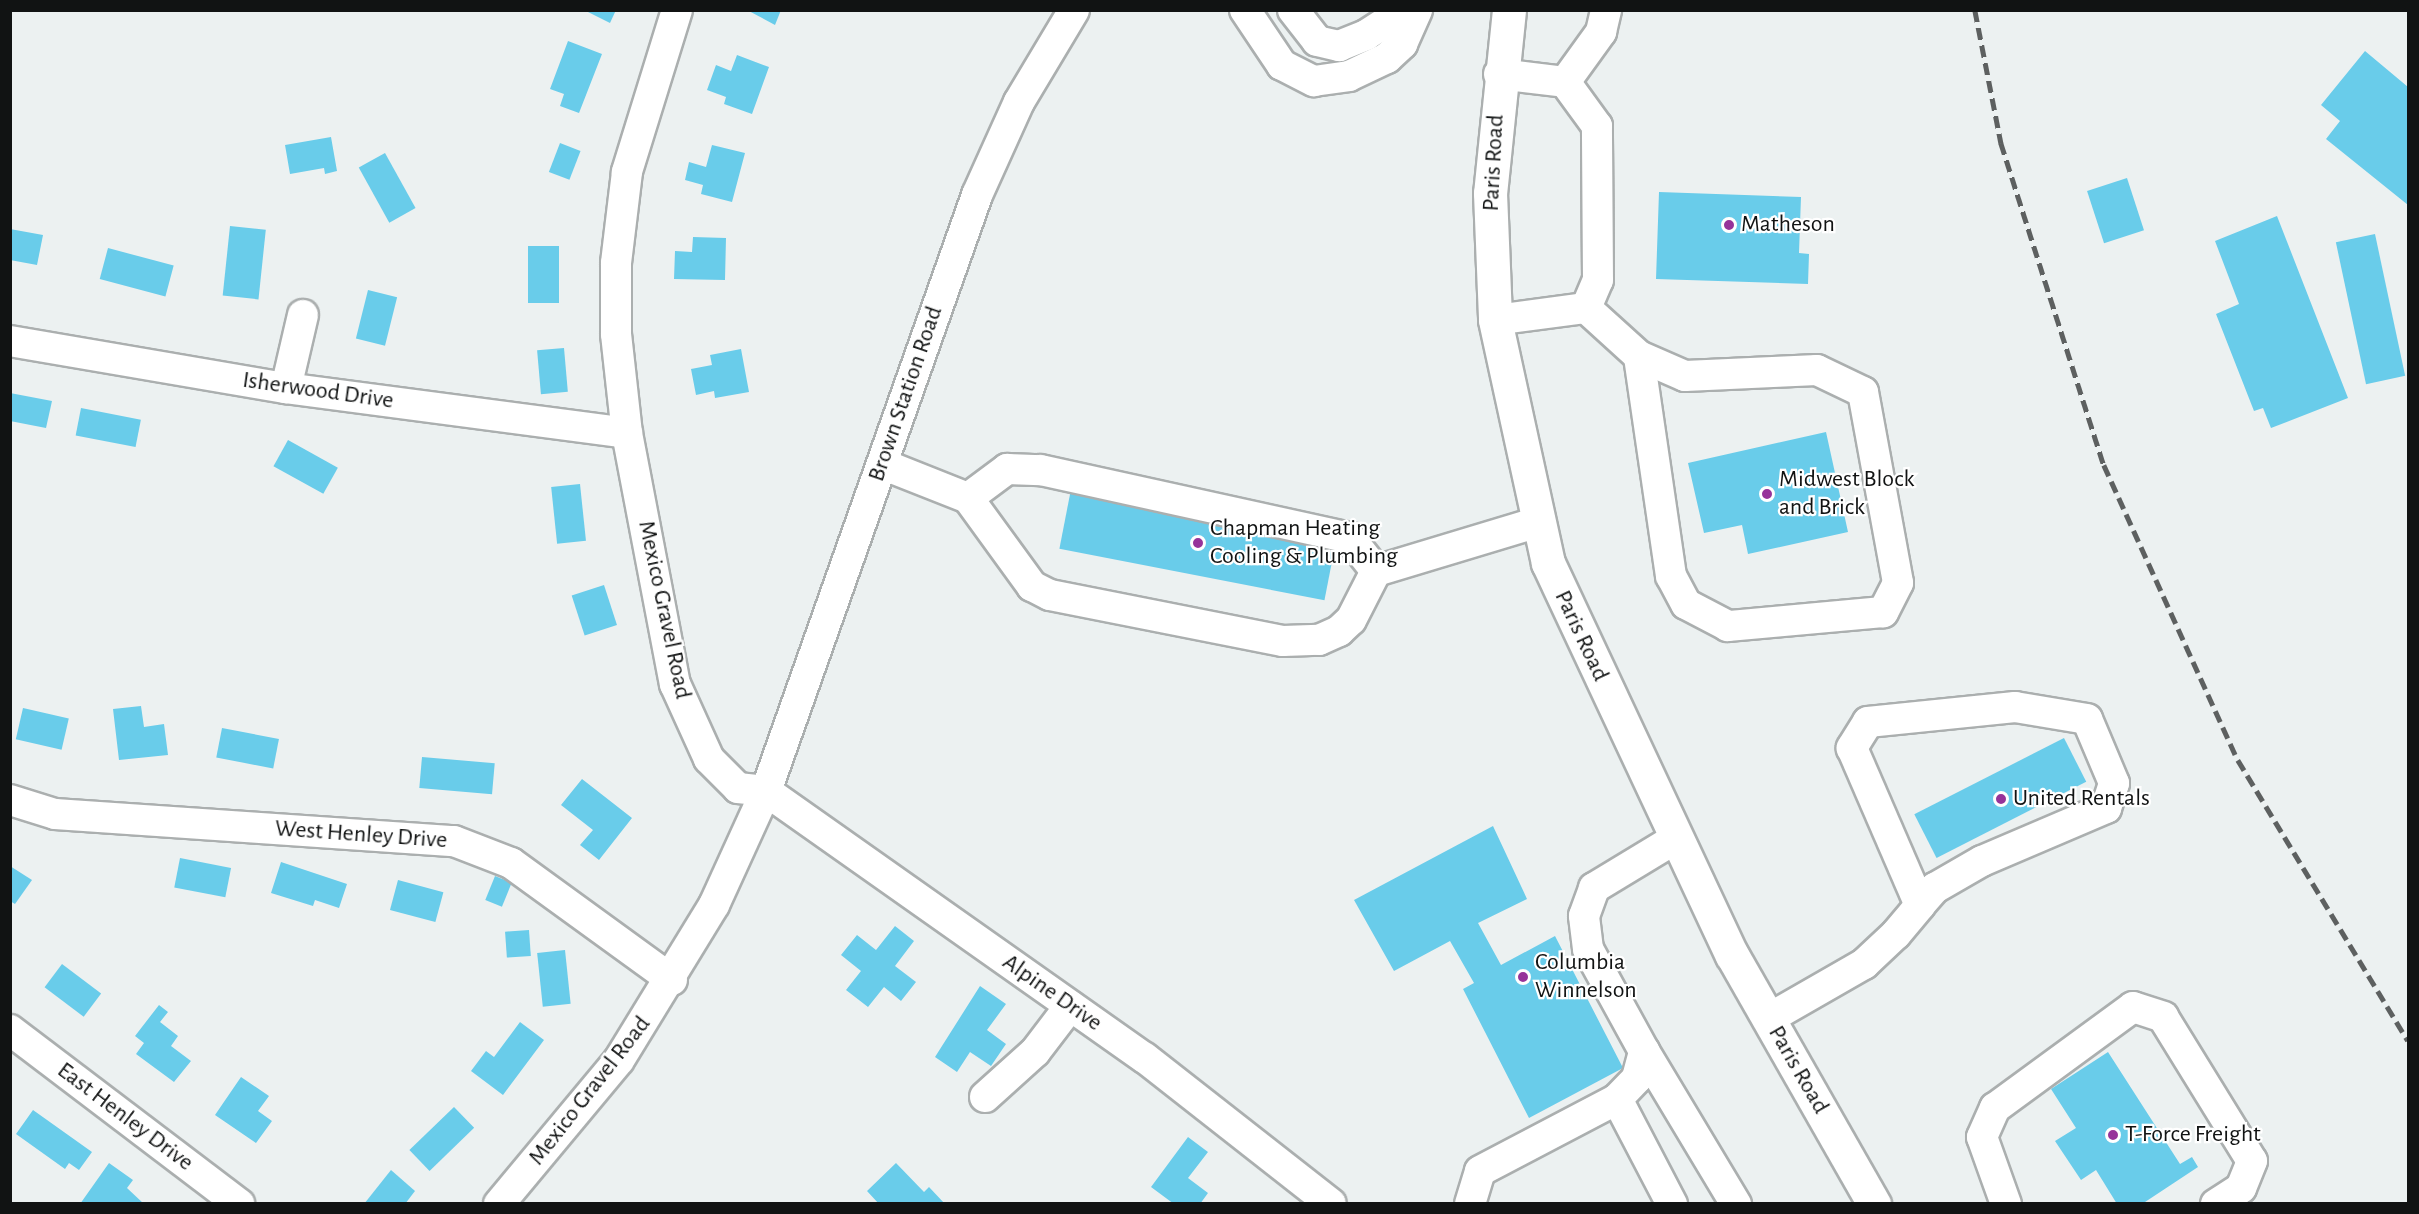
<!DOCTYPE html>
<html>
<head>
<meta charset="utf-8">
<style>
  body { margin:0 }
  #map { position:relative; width:2419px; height:1214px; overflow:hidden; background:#ecf1f1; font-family:"Alegreya Sans",sans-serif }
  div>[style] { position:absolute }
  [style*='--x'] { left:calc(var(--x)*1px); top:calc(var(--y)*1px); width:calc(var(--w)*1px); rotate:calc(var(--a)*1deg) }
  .building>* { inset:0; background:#69ccea; transform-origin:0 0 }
  .roads { filter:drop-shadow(2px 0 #abafaf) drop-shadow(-2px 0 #abafaf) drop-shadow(0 2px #abafaf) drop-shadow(0 -2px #abafaf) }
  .minor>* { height:30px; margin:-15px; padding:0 15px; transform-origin:15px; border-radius:15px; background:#fff }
  .major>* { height:33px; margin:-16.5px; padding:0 16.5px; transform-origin:16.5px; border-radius:16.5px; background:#fff }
  .rail>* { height:4.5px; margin-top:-2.25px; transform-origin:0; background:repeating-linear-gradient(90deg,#5d6060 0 12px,transparent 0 18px) }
  .dots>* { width:16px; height:16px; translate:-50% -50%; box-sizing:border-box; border:3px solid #fff; border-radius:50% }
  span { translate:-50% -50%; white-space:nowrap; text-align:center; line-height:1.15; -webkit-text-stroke:4.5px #fff; paint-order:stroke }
  .street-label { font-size:24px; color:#111313 }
  .poi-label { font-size:24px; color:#111313 }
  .left { translate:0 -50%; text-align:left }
  .frame { position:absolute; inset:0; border:12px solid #111313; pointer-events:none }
</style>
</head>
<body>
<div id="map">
  <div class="building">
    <i style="clip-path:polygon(584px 10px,616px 10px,610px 23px)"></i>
    <i style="clip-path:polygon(747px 10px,781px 10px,775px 25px)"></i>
    <i style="clip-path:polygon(568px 41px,602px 54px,579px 113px,560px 106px,564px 94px,550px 89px)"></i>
    <i style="clip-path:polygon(2365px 51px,2408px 87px,2408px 205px,2326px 139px,2340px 121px,2321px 105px)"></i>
    <i style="clip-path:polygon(737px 55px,769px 67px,752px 114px,724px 104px,726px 97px,707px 90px,716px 65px,731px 71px)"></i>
    <i style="clip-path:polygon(331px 137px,337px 171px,325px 174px,324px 168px,290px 174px,285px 145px)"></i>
    <i style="left:560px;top:143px;width:22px;height:31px;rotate:21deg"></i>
    <i style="clip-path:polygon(712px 145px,745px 153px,732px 202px,701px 194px,703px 185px,685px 180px,689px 162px,706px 167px)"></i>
    <i style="left:385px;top:153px;width:63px;height:30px;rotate:61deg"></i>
    <i style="left:2127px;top:178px;width:55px;height:42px;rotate:72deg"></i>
    <i style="clip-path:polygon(1659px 192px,1801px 197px,1799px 253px,1809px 254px,1808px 284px,1656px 279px)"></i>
    <i style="clip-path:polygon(2277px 216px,2348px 398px,2271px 428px,2263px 408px,2254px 411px,2216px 314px,2239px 304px,2215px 241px)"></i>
    <i style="left:230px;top:226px;width:36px;height:70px;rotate:6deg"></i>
    <i style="clip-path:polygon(10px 229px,43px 235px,37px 265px,10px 260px)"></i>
    <i style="left:2375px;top:234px;width:145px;height:40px;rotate:78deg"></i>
    <i style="clip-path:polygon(693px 237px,726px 238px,725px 280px,674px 279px,675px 251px,692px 252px)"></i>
    <i style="left:528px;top:246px;width:31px;height:57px"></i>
    <i style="left:108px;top:248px;width:68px;height:32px;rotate:15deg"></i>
    <i style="left:368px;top:290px;width:30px;height:50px;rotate:14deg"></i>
    <i style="left:564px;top:348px;width:44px;height:27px;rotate:85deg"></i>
    <i style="clip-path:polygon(741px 349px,749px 392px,715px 398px,714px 391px,696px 395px,691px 369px,712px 365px,710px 355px)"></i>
    <i style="clip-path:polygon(10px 393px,52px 401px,46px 428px,10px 421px)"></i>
    <i style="left:81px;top:408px;width:61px;height:28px;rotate:11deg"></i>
    <i style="clip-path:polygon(1826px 432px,1848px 532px,1748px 554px,1742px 525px,1704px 533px,1688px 463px)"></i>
    <i style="left:288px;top:440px;width:57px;height:30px;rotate:29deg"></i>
    <i style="left:580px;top:484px;width:57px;height:29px;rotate:84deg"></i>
    <i style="left:1072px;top:484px;width:270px;height:66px;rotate:11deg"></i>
    <i style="left:604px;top:585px;width:42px;height:34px;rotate:72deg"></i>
    <i style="clip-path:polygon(141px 706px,144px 727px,164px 724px,168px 755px,119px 760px,113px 709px)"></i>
    <i style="left:23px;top:708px;width:47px;height:32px;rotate:13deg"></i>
    <i style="left:222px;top:728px;width:58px;height:30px;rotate:11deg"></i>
    <i style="left:2064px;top:738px;width:49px;height:168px;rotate:63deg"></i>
    <i style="left:422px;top:757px;width:73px;height:31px;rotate:5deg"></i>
    <i style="clip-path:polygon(582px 779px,632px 818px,599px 860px,580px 845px,593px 830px,561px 805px)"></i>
    <i style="clip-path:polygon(1493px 826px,1527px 899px,1478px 923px,1501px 965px,1555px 936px,1623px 1068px,1529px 1118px,1463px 989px,1474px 983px,1450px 941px,1394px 971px,1354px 900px)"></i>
    <i style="left:180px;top:858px;width:52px;height:30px;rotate:11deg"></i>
    <i style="clip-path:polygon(281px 862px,347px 884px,339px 908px,315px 900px,313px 906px,271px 893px)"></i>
    <i style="clip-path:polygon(10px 866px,32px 880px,15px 904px,10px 901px)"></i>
    <i style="left:495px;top:876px;width:18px;height:26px;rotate:22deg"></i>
    <i style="left:398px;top:880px;width:47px;height:31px;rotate:15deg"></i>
    <i style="clip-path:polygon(895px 926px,914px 941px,895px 966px,916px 982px,901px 1001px,884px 987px,868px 1007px,846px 990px,861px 971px,841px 955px,857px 935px,876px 950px)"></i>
    <i style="left:529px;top:930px;width:26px;height:24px;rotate:86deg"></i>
    <i style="left:565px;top:950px;width:54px;height:28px;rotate:84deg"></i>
    <i style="left:62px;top:964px;width:49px;height:29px;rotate:37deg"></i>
    <i style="clip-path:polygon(980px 986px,1006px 1004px,987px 1030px,1006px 1044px,991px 1066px,970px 1052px,957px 1072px,935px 1057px)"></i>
    <i style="clip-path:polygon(159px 1005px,168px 1012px,160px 1022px,178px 1036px,171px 1046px,191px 1061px,174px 1082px,136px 1054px,144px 1043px,135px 1036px)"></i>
    <i style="clip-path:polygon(520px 1022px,544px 1040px,503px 1095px,471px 1071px,486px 1051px,494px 1057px)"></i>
    <i style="clip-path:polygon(2108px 1052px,2180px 1164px,2192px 1157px,2198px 1167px,2142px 1204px,2117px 1204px,2096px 1170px,2081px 1180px,2055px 1141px,2076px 1128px,2051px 1089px)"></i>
    <i style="clip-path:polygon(241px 1077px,269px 1096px,258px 1111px,272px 1121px,256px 1143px,215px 1115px)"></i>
    <i style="left:454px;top:1107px;width:29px;height:62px;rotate:46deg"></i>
    <i style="clip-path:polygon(33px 1110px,92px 1152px,79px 1170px,69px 1163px,65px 1169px,16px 1134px)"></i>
    <i style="clip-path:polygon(1188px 1137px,1208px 1152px,1188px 1178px,1208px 1193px,1200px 1204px,1174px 1204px,1151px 1187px)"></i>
    <i style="clip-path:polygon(109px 1163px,133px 1180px,127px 1188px,144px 1204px,80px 1204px)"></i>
    <i style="clip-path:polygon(896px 1163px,924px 1192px,929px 1187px,945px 1204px,879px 1204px,867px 1191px)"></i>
    <i style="clip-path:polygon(391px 1170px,415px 1191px,405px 1204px,364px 1204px)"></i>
  </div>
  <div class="roads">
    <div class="minor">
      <i style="--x:677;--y:10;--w:170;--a:107.2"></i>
      <i style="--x:627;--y:172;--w:92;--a:96.9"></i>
      <i style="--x:616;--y:263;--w:71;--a:90"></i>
      <i style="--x:616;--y:334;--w:100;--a:83.7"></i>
      <i style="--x:627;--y:433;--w:256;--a:79.2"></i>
      <i style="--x:675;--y:684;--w:82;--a:65.6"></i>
      <i style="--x:709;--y:759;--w:41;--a:45"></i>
      <i style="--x:738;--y:788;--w:28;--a:6"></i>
      <i style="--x:766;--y:791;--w:464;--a:35.2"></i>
      <i style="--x:1145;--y:1058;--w:236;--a:38.1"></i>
      <i style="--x:1245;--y:10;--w:66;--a:56.1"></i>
      <i style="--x:1282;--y:65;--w:36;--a:27"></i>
      <i style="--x:1314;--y:81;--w:35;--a:-8"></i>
      <i style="--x:1349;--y:76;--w:42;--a:-25.3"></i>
      <i style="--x:1387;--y:58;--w:21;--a:-43"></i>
      <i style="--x:1402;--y:44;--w:37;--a:-66"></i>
      <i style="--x:1293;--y:10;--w:39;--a:52"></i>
      <i style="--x:1317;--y:41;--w:23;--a:13"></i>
      <i style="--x:1339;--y:46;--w:29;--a:-22"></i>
      <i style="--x:1366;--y:35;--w:46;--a:-32.7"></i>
      <i style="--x:1499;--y:74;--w:66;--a:6.9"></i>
      <i style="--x:1565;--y:82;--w:62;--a:-54.2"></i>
      <i style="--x:1601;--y:32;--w:23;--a:-77"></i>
      <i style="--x:1586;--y:308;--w:72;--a:42.2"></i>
      <i style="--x:1639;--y:356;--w:50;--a:23.5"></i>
      <i style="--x:1685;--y:376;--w:132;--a:-2.6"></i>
      <i style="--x:1817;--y:370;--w:51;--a:25.6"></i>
      <i style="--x:1863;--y:392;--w:194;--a:79.6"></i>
      <i style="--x:1898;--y:583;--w:33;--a:117"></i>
      <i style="--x:1883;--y:612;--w:156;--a:174.8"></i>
      <i style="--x:1728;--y:626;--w:47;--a:-152.4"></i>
      <i style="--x:1686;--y:604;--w:32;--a:-118"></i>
      <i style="--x:1671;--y:576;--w:222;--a:-98.3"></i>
      <i style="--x:1495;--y:320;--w:92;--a:-7.5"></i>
      <i style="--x:1586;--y:308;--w:30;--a:-67"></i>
      <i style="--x:1598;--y:280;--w:154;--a:-90.4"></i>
      <i style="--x:1597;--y:126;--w:54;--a:-126"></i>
      <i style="--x:10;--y:341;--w:280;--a:9.7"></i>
      <i style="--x:286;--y:388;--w:344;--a:7.5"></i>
      <i style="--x:286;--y:388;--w:75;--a:-76.9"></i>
      <i style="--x:882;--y:464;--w:92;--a:21.6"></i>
      <i style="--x:968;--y:498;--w:109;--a:54"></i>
      <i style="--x:1032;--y:586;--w:20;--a:27"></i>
      <i style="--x:1050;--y:595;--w:237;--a:11.2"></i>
      <i style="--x:1283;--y:641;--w:36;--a:-2"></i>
      <i style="--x:1319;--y:640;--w:22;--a:-24"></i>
      <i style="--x:1339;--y:631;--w:16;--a:-43"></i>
      <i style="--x:1351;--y:620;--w:55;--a:-63"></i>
      <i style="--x:1376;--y:571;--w:169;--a:-16.8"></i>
      <i style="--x:968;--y:498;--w:49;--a:-36.6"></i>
      <i style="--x:1007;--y:469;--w:34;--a:2"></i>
      <i style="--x:1041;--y:470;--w:316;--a:12.4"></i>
      <i style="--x:1350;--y:538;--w:42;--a:51.8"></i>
      <i style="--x:10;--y:800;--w:47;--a:17.3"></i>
      <i style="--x:55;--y:814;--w:400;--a:3.9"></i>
      <i style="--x:454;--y:841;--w:61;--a:21.1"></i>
      <i style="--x:511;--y:863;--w:199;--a:36"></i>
      <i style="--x:1768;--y:1019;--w:111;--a:-29.8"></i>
      <i style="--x:1864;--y:964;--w:44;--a:-43.2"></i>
      <i style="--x:1896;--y:934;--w:38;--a:-50"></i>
      <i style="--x:1920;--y:905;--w:23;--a:-49"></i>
      <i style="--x:1935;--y:888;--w:54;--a:-29.9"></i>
      <i style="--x:1982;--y:861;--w:135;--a:-23.1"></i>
      <i style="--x:2106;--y:808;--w:26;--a:-72"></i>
      <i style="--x:2114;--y:783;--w:69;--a:-112.9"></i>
      <i style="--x:2087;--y:719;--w:73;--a:-170.5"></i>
      <i style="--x:2015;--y:707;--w:148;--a:174.2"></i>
      <i style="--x:1868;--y:722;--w:31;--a:122"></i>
      <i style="--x:1852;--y:748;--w:171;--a:66.6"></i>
      <i style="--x:10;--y:1030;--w:288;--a:37.2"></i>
      <i style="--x:1644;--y:1051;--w:179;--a:59"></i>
      <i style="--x:985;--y:1097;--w:67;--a:-42"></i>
      <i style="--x:1035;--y:1052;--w:58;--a:-52.7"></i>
      <i style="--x:1617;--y:1099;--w:119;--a:62.4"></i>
      <i style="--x:499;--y:1204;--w:187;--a:-50.2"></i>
      <i style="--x:619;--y:1060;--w:182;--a:-58.5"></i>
      <i style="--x:714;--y:905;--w:125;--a:-65.5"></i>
      <i style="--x:766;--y:791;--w:632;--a:-70.5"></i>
      <i style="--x:977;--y:195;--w:102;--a:-65.7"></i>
      <i style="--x:1019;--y:102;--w:107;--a:-59.1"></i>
      <i style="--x:1470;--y:1204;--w:34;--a:-73"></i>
      <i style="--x:1480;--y:1171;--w:155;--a:-27.7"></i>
      <i style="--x:1617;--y:1099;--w:29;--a:-46"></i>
      <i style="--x:1637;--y:1078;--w:28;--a:-75"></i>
      <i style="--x:1644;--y:1051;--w:116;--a:-118.8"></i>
      <i style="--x:1588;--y:949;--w:33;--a:-97"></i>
      <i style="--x:1584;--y:916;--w:30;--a:-70"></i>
      <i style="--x:1594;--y:888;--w:95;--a:-31.2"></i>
      <i style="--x:2006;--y:1204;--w:71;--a:-109.7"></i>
      <i style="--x:1982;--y:1137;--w:32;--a:-66"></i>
      <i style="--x:1995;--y:1108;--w:171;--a:-36.2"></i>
      <i style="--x:2133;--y:1007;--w:32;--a:18"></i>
      <i style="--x:2163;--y:1017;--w:169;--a:58.3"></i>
      <i style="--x:2252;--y:1161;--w:29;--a:112"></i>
      <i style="--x:2241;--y:1188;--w:30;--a:147"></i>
    </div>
    <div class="major">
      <i style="--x:1509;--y:10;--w:184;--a:95.9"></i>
      <i style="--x:1490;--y:193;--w:127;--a:87.7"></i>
      <i style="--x:1495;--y:320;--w:249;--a:77.7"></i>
      <i style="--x:1548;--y:563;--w:433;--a:64.9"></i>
      <i style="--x:1732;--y:955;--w:287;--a:60.3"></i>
    </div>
  </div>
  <div class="rail">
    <i style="--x:1975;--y:10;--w:136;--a:78.9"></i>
    <i style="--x:2001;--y:143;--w:338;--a:72.3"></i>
    <i style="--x:2104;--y:465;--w:324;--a:65.6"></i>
    <i style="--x:2238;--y:760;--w:328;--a:58.8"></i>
  </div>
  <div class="dots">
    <i style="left:1729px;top:225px;background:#96339a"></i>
    <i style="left:1767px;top:494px;background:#96339a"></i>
    <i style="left:1198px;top:543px;background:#96339a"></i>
    <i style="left:2001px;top:799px;background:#96339a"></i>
    <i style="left:1523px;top:977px;background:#96339a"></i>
    <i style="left:2113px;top:1135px;background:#96339a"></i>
  </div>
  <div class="street-label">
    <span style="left:1494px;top:163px;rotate:-87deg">Paris Road</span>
    <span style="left:318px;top:391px;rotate:8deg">Isherwood Drive</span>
    <span style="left:906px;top:394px;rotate:-71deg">Brown Station Road</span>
    <span style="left:664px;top:610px;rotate:78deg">Mexico Gravel Road</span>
    <span style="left:1581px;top:636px;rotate:65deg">Paris Road</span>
    <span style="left:361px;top:835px;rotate:4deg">West Henley Drive</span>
    <span style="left:1052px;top:993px;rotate:35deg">Alpine Drive</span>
    <span style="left:1798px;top:1070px;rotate:60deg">Paris Road</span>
    <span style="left:590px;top:1091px;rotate:-52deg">Mexico Gravel Road</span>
    <span style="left:125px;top:1117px;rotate:37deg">East Henley Drive</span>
  </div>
  <div class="poi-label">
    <span class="left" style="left:1741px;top:225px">Matheson</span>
    <span class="left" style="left:1779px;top:494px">Midwest Block<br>and Brick</span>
    <span class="left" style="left:1210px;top:543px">Chapman Heating<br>Cooling &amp; Plumbing</span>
    <span class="left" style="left:2013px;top:799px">United Rentals</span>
    <span class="left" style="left:1535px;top:977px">Columbia<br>Winnelson</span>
    <span class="left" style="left:2125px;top:1135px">T-Force Freight</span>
  </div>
  <div class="frame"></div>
</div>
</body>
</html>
